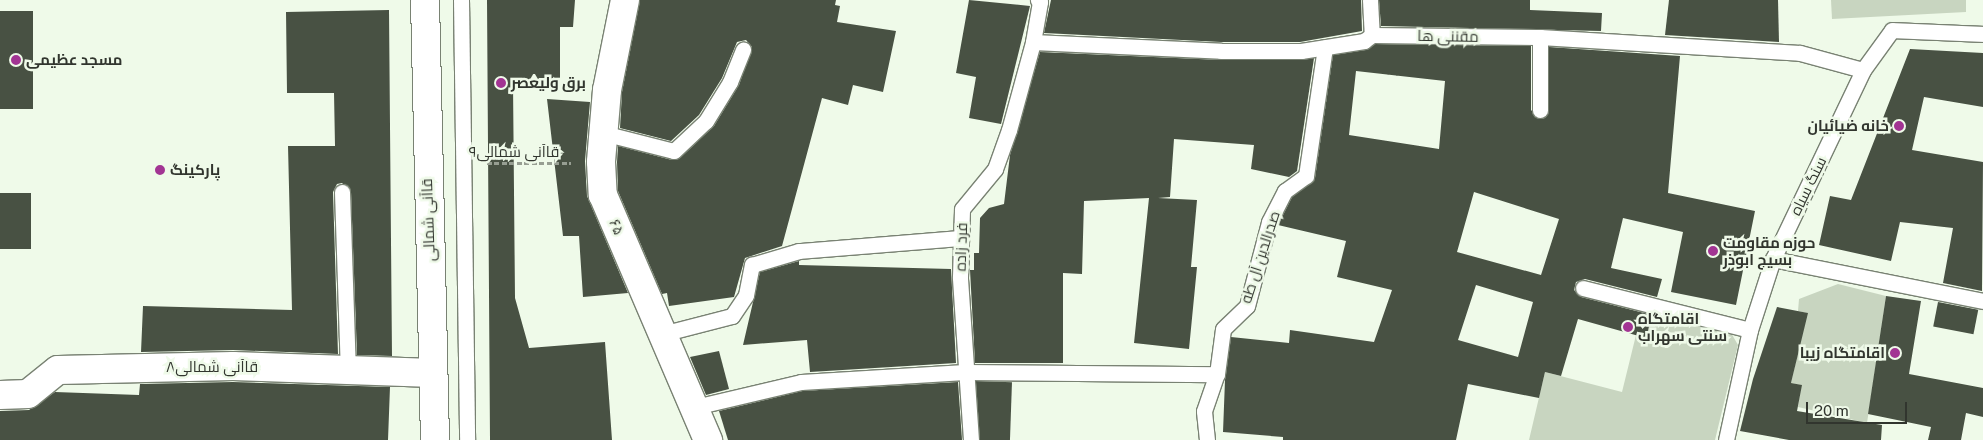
<!DOCTYPE html>
<html>
<head>
<meta charset="utf-8">
<style>
  body { margin:0 }
  #map { position:relative; width:1983px; height:440px; overflow:hidden; background:#effae9; font-family:"Public Sans",Cairo,sans-serif }
  div>[style] { position:absolute }
  [style*='--x'] { left:calc(var(--x)*1px); top:calc(var(--y)*1px); width:calc(var(--w)*1px); rotate:calc(var(--a)*1deg) }
  .green>* { inset:0; background:#c8d5c0 }
  .building>* { inset:0; background:#485143; transform-origin:0 0 }
  .path>* { height:3px; margin-top:-1.5px; transform-origin:0; background:repeating-linear-gradient(90deg,#979e92 0 5px,transparent 0 7.5px) }
  .roads { filter:drop-shadow(1px 0 #798273) drop-shadow(-1px 0 #798273) drop-shadow(0 1px #798273) drop-shadow(0 -1px #798273) }
  .lane>* { height:15px; margin:-7.5px; padding:0 7.5px; transform-origin:7.5px; border-radius:7.5px; background:#fff }
  .street>* { height:28px; margin:-14px; padding:0 14px; transform-origin:14px; border-radius:14px; background:#fff }
  .secondary>* { height:28px; margin:-14px; padding:0 14px; transform-origin:14px; border-radius:14px; background:#fff }
  .dots>* { width:14px; height:14px; translate:-50% -50%; box-sizing:border-box; border:2px solid #effae9; border-radius:50% }
  span { translate:-50% -50%; white-space:nowrap; text-align:center; line-height:1.15; -webkit-text-stroke:5px #effae9; paint-order:stroke }
  .street-label { font-size:15px; color:#31352e }
  .poi-label { font-size:15px; color:#31352e; font-weight:700 }
  .left { translate:0 -50%; text-align:left }
  .right { translate:-100% -50%; text-align:right }
  .scale { position:absolute; left:1806px; top:402px; width:101px; height:22px; box-sizing:border-box; border:2px solid #31352e; border-top:0; padding-left:6px; font-size:15px; line-height:18px; white-space:nowrap; color:#31352e; -webkit-text-stroke:4px #effae9; paint-order:stroke }
</style>
</head>
<body>
<div id="map">
  <div class="green">
    <i style="clip-path:polygon(1831px 0,1966px 0,1966px 12px,1832px 19px)"></i>
    <i style="clip-path:polygon(1838px 284px,1886px 296px,1867px 423px,1798px 407px,1801px 385px,1791px 383px,1807px 313px,1798px 311px,1799px 299px)"></i>
    <i style="clip-path:polygon(1653px 312px,1730px 331px,1738px 345px,1715px 440px,1529px 440px,1545px 372px,1622px 392px,1636px 335px,1646px 337px)"></i>
  </div>
  <div class="building">
    <i style="clip-path:polygon(487px 0,575px 0,573px 27px,560px 27px,560px 80px,513px 83px,515px 298px,529px 348px,605px 342px,612px 440px,490px 440px)"></i>
    <i style="clip-path:polygon(640px 0,836px 0,835px 5px,840px 6px,837px 22px,896px 31px,883px 92px,853px 85px,848px 105px,822px 98px,782px 246px,745px 258px,734px 297px,669px 306px,667px 293px,662px 294px,618px 191px,617px 162px,618px 146px,672px 160px,680px 158px,714px 126px,739px 85px,752px 47px,746px 40px,737px 42px,722px 78px,699px 115px,671px 141px,620px 128px,622px 92px)"></i>
    <i style="clip-path:polygon(969px 0,1030px 6px,1001px 124px,969px 118px,976px 77px,956px 73px)"></i>
    <i style="clip-path:polygon(1051px 0,1361px 0,1362px 31px,1300px 42px,1221px 42px,1044px 33px)"></i>
    <i style="clip-path:polygon(1379px 0,1530px 0,1530px 10px,1602px 13px,1601px 31px,1381px 26px)"></i>
    <i style="clip-path:polygon(1669px 0,1778px 0,1779px 42px,1665px 35px)"></i>
    <i style="clip-path:polygon(389px 10px,392px 356px,357px 355px,351px 192px,342px 183px,337px 184px,333px 192px,338px 354px,233px 350px,141px 352px,143px 306px,292px 310px,288px 146px,335px 146px,334px 93px,287px 93px,286px 12px)"></i>
    <i style="left:0;top:11px;width:33px;height:98px"></i>
    <i style="clip-path:polygon(evenodd,1375px 44px,1531px 46px,1531px 110px,1540px 119px,1545px 118px,1549px 110px,1549px 47px,1680px 56px,1668px 193px,1755px 211px,1736px 305px,1671px 292px,1683px 232px,1623px 218px,1611px 268px,1662px 279px,1657px 297px,1585px 279px,1576px 282px,1574px 290px,1581px 297px,1652px 315px,1646px 338px,1578px 319px,1561px 376px,1545px 372px,1539px 398px,1468px 384px,1456px 440px,1283px 440px,1283px 437px,1223px 432px,1225px 380px,1231px 337px,1289px 343px,1290px 330px,1374px 342px,1392px 290px,1337px 277px,1346px 241px,1278px 225px,1292px 197px,1315px 178px,1333px 55px,1365px 50px,1375px 44px,1356px 71px,1445px 81px,1439px 149px,1349px 135px,1356px 71px,1375px 44px,1474px 192px,1559px 219px,1541px 275px,1457px 252px,1474px 192px,1375px 44px,1476px 285px,1533px 302px,1518px 357px,1458px 340px,1476px 285px)"></i>
    <i style="clip-path:polygon(1910px 49px,1983px 53px,1983px 107px,1924px 97px,1912px 150px,1983px 162px,1982px 291px,1943px 283px,1953px 228px,1900px 222px,1891px 261px,1819px 245px,1830px 196px,1851px 200px)"></i>
    <i style="clip-path:polygon(1040px 52px,1221px 60px,1314px 58px,1297px 171px,1289px 177px,1251px 169px,1254px 145px,1174px 139px,1170px 197px,1158px 198px,1197px 200px,1191px 267px,1197px 267px,1189px 349px,1134px 343px,1149px 198px,1084px 201px,1082px 274px,1063px 273px,1063px 363px,975px 363px,970px 270px,974px 270px,974px 253px,979px 253px,980px 218px,989px 208px,1004px 204px,1010px 155px)"></i>
    <i style="clip-path:polygon(547px 99px,590px 102px,585px 161px,587px 196px,628px 293px,583px 297px,579px 236px,563px 236px)"></i>
    <i style="left:0;top:193px;width:31px;height:56px"></i>
    <i style="clip-path:polygon(799px 261px,799px 265px,951px 269px,956px 363px,810px 372px,807px 340px,743px 345px,760px 272px)"></i>
    <i style="clip-path:polygon(1886px 296px,1921px 301px,1909px 374px,1983px 388px,1983px 417px,1966px 413px,1961px 440px,1928px 440px,1931px 427px,1868px 414px)"></i>
    <i style="left:1938px;top:302px;width:41px;height:25px;rotate:11deg"></i>
    <i style="clip-path:polygon(1777px 307px,1808px 313px,1791px 383px,1802px 385px,1797px 411px,1882px 425px,1881px 440px,1789px 440px,1740px 431px,1753px 379px)"></i>
    <i style="clip-path:polygon(719px 351px,729px 389px,706px 395px,690px 357px)"></i>
    <i style="left:976px;top:381px;width:36px;height:59px;rotate:2deg"></i>
    <i style="clip-path:polygon(233px 382px,390px 387px,388px 440px,0 440px,0 411px,29px 410px,55px 392px,139px 395px,140px 384px)"></i>
    <i style="clip-path:polygon(958px 382px,962px 440px,728px 440px,719px 411px,802px 391px)"></i>
  </div>
  <div class="path">
    <i style="--x:487;--y:163;--w:84;--a:0"></i>
  </div>
  <div class="roads">
    <div class="lane">
      <i style="--x:461;--y:0;--w:440;--a:89.2"></i>
      <i style="--x:1370;--y:0;--w:35;--a:87"></i>
      <i style="--x:1033;--y:42;--w:188;--a:2.7"></i>
      <i style="--x:1221;--y:51;--w:80;--a:0"></i>
      <i style="--x:1301;--y:51;--w:64;--a:-9"></i>
      <i style="--x:1364;--y:41;--w:10;--a:-37"></i>
      <i style="--x:1372;--y:35;--w:168;--a:0.7"></i>
      <i style="--x:1540;--y:37;--w:260;--a:3.5"></i>
      <i style="--x:1800;--y:53;--w:65;--a:15.1"></i>
      <i style="--x:1540;--y:110;--w:73;--a:-90"></i>
      <i style="--x:603;--y:133;--w:73;--a:14.2"></i>
      <i style="--x:674;--y:151;--w:44;--a:-43.2"></i>
      <i style="--x:706;--y:121;--w:46;--a:-58.4"></i>
      <i style="--x:730;--y:82;--w:35;--a:-68"></i>
      <i style="--x:342;--y:192;--w:178;--a:88.1"></i>
      <i style="--x:1773;--y:259;--w:214;--a:11.3"></i>
      <i style="--x:1583;--y:288;--w:172;--a:14.1"></i>
      <i style="--x:662;--y:334;--w:72;--a:-14.4"></i>
      <i style="--x:732;--y:316;--w:25;--a:-56"></i>
      <i style="--x:746;--y:295;--w:31;--a:-79"></i>
      <i style="--x:752;--y:265;--w:49;--a:-16.6"></i>
      <i style="--x:799;--y:251;--w:163;--a:-4.6"></i>
      <i style="--x:695;--y:407;--w:109;--a:-13.3"></i>
      <i style="--x:801;--y:382;--w:164;--a:-3.5"></i>
      <i style="--x:965;--y:372;--w:252;--a:0.5"></i>
      <i style="--x:971;--y:440;--w:163;--a:-93.9"></i>
      <i style="--x:960;--y:277;--w:68;--a:-88.3"></i>
      <i style="--x:962;--y:209;--w:52;--a:-50.5"></i>
      <i style="--x:995;--y:169;--w:41;--a:-70.3"></i>
      <i style="--x:1009;--y:130;--w:91;--a:-74.7"></i>
      <i style="--x:1033;--y:42;--w:41;--a:-80.1"></i>
      <i style="--x:1040;--y:2;--w:3;--a:-135"></i>
      <i style="--x:1207;--y:440;--w:29;--a:-96"></i>
      <i style="--x:1204;--y:411;--w:39;--a:-71"></i>
      <i style="--x:1217;--y:374;--w:45;--a:-82.4"></i>
      <i style="--x:1223;--y:329;--w:33;--a:-44"></i>
      <i style="--x:1247;--y:306;--w:87;--a:-75.3"></i>
      <i style="--x:1269;--y:222;--w:35;--a:-63"></i>
      <i style="--x:1285;--y:191;--w:26;--a:-36"></i>
      <i style="--x:1306;--y:176;--w:130;--a:-81.6"></i>
      <i style="--x:1726;--y:440;--w:113;--a:-77.7"></i>
      <i style="--x:1750;--y:330;--w:75;--a:-72.1"></i>
      <i style="--x:1773;--y:259;--w:209;--a:-64.5"></i>
      <i style="--x:1863;--y:70;--w:49;--a:-54.1"></i>
      <i style="--x:1892;--y:30;--w:91;--a:2.5"></i>
    </div>
    <div class="street">
      <i style="--x:625;--y:0;--w:92;--a:101.3"></i>
      <i style="--x:607;--y:90;--w:72;--a:94.8"></i>
      <i style="--x:601;--y:162;--w:33;--a:87"></i>
      <i style="--x:603;--y:195;--w:267;--a:66.8"></i>
      <i style="--x:0;--y:395;--w:28;--a:-2"></i>
      <i style="--x:28;--y:394;--w:38;--a:-39"></i>
      <i style="--x:58;--y:370;--w:175;--a:-1.3"></i>
      <i style="--x:233;--y:366;--w:200;--a:2"></i>
    </div>
    <div class="secondary">
      <i style="--x:425;--y:0;--w:440;--a:88.7"></i>
    </div>
  </div>
  <div class="dots">
    <i style="left:16px;top:60px;background:#a23493"></i>
    <i style="left:501px;top:83px;background:#a23493"></i>
    <i style="left:1899px;top:126px;background:#a23493"></i>
    <i style="left:160px;top:170px;background:#a23493"></i>
    <i style="left:1713px;top:251px;background:#a23493"></i>
    <i style="left:1628px;top:327px;background:#a23493"></i>
    <i style="left:1895px;top:353px;background:#a23493"></i>
  </div>
  <div class="street-label">
    <span style="left:1448px;top:36px;rotate:1deg">مقننی ها</span>
    <span style="left:514px;top:152px">۹قاآنی شمالی</span>
    <span style="left:1808px;top:186px;rotate:-64deg">سنگ سیاه</span>
    <span style="left:428px;top:220px;rotate:-92deg">قاآنی شمالی</span>
    <span style="left:617px;top:227px;rotate:67deg">۶۵</span>
    <span style="left:961px;top:247px;rotate:-88deg">فرد زاده</span>
    <span style="left:1260px;top:257px;rotate:-72deg">صدرالدین آل طه</span>
    <span style="left:212px;top:367px">قاآنی شمالی۸</span>
  </div>
  <div class="poi-label">
    <span class="left" style="left:26px;top:60px">مسجد عظیمی</span>
    <span class="left" style="left:511px;top:83px">برق ولیعصر</span>
    <span class="right" style="left:1889px;top:126px">خانه ضیائیان</span>
    <span class="left" style="left:170px;top:170px">پارکینگ</span>
    <span class="left" style="left:1723px;top:251px">حوزه مقاومت<br>بسیج ابوذر</span>
    <span class="left" style="left:1638px;top:327px">اقامتگاه<br>سنتی سهراب</span>
    <span class="right" style="left:1885px;top:353px">اقامتگاه زیبا</span>
  </div>
  <div class="scale">20 m</div>
</div>
</body>
</html>
